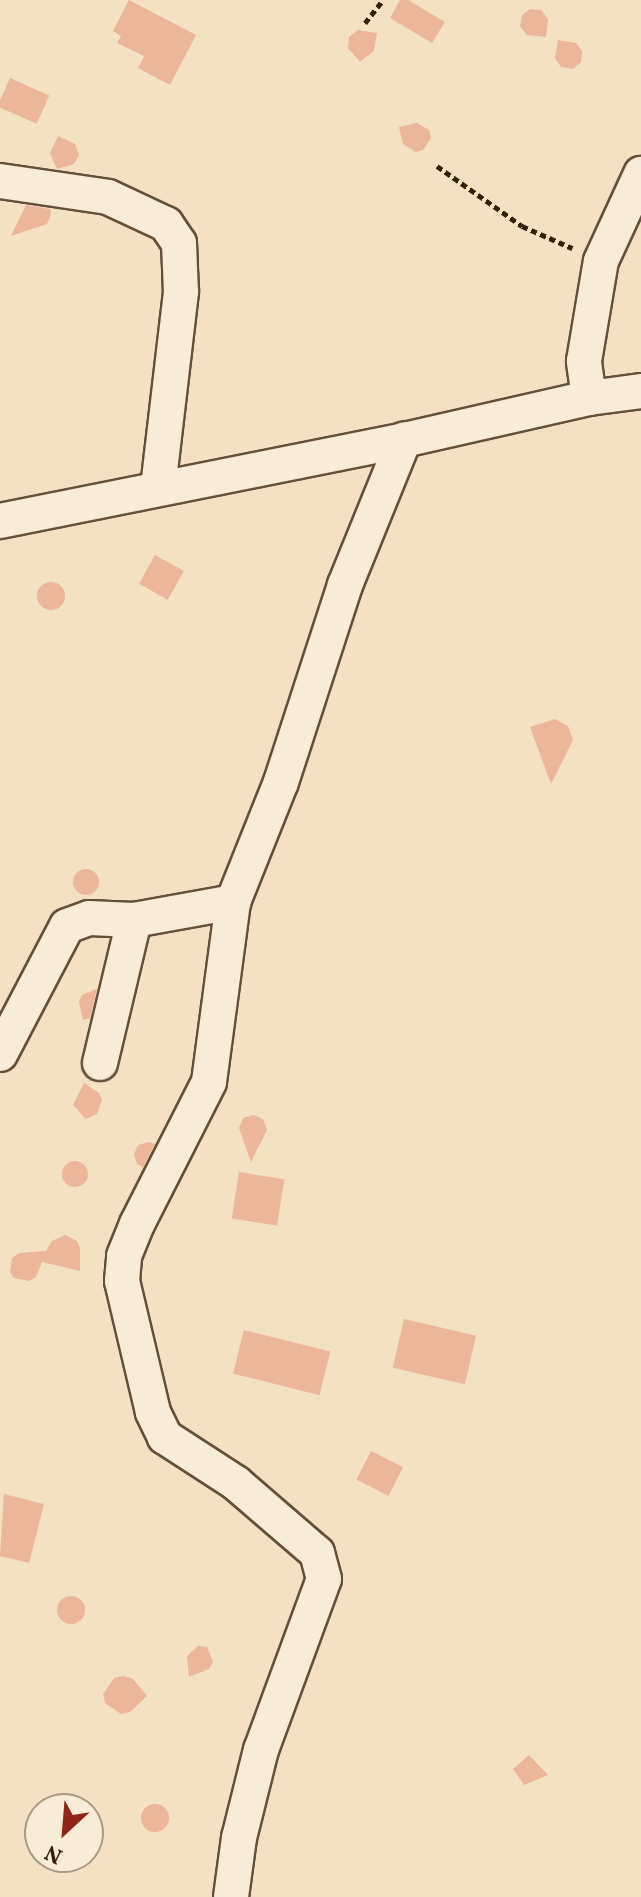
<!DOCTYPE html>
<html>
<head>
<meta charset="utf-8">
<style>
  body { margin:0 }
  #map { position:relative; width:641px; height:1897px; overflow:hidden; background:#f3e1c2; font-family:Vollkorn,serif }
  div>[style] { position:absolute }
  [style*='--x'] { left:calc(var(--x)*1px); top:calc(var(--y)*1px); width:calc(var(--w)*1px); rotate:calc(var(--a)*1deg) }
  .building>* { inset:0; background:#ebb699; transform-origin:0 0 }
  .round { border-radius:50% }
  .path>* { height:5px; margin-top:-2.5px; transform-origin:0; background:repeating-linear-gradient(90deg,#351e0b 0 6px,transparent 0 10px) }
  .roads { filter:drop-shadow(2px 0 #644f39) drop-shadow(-2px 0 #644f39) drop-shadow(0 2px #644f39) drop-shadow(0 -2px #644f39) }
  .minor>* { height:34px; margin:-17px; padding:0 17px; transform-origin:17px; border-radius:17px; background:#f7ecd7 }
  span { translate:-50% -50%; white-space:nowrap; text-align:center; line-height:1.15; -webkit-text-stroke:6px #f7ecd7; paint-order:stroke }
  .north { position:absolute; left:24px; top:1793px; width:80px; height:80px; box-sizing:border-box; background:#f7ecd7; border:2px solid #a99a85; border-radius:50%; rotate:206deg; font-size:22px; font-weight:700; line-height:32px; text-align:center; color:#351e0b }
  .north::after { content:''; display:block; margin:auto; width:28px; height:36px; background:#8f2418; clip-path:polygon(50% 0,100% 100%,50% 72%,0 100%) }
</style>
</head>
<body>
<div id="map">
  <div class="building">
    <i style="clip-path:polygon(129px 0,196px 35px,170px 85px,138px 68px,144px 56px,117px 43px,121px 36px,113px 31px)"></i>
    <i style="clip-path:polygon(400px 0,408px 0,445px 22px,432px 43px,390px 18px)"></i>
    <i style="clip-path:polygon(530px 9px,541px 10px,548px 19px,546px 37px,527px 35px,520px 26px,522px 15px)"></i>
    <i style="clip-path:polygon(358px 30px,377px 33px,374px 51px,360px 62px,348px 48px,349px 37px)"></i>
    <i style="clip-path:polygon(558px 40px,576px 43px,582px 51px,581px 62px,573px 69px,561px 67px,555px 58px)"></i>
    <i style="left:10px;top:78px;width:43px;height:31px;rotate:24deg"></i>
    <i style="clip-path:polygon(417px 123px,429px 130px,431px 138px,423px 150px,416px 152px,403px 144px,399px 127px)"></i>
    <i style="clip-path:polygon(58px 136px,75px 144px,79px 155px,74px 164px,57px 169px,50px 153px)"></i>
    <i style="clip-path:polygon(26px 205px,50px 209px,51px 214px,47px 224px,11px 236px)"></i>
    <i style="left:155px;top:555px;width:33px;height:33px;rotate:29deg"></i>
    <i class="round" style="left:37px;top:582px;width:28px;height:28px"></i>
    <i style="clip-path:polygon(555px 719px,568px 726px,573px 740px,551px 784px,530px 727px)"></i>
    <i class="round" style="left:73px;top:869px;width:26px;height:26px"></i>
    <i style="clip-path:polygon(97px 989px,90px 1018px,83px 1020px,79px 1002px,82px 995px)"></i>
    <i style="clip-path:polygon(84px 1083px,99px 1093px,102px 1100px,97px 1114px,86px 1119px,73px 1105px)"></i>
    <i style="clip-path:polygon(254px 1115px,263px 1119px,267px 1130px,251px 1162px,239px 1128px,243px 1118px)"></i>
    <i style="clip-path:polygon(149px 1142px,155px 1144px,143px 1167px,137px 1164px,134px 1154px,138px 1145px)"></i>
    <i class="round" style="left:62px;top:1161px;width:26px;height:26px"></i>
    <i style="left:239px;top:1172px;width:46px;height:47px;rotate:9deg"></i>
    <i style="clip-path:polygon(65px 1235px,77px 1241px,80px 1248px,80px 1271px,42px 1262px,36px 1277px,29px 1281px,14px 1278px,10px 1272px,12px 1258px,19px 1253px,46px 1251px,52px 1241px)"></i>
    <i style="left:404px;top:1319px;width:74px;height:50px;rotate:13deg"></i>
    <i style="left:244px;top:1330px;width:89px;height:45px;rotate:14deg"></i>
    <i style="left:371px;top:1451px;width:36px;height:32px;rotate:27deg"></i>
    <i style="clip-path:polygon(4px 1494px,44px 1504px,29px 1563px,0 1556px)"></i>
    <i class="round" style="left:57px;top:1596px;width:28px;height:28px"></i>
    <i style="clip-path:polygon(198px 1646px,207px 1647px,213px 1662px,209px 1669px,189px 1677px,187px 1656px)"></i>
    <i style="clip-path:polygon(123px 1676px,133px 1679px,147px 1696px,130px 1712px,121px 1714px,105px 1703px,103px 1694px,114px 1678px)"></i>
    <i style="clip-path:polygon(529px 1755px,548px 1775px,524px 1785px,513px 1769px)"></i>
    <i class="round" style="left:141px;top:1804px;width:28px;height:28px"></i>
  </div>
  <div class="path">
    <i style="--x:365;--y:23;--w:29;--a:-52"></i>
    <i style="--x:437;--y:166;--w:104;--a:35.2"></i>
    <i style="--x:522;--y:226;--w:55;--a:23.7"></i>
  </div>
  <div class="roads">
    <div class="minor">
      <i style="--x:0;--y:181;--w:109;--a:8.4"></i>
      <i style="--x:108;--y:197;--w:64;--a:25"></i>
      <i style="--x:166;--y:224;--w:23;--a:56"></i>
      <i style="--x:179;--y:243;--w:49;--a:87.7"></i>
      <i style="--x:181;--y:292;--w:196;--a:96.7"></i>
      <i style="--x:589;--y:398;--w:37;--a:-98"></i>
      <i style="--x:584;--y:361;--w:101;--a:-80.4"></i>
      <i style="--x:601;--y:261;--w:96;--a:-65.3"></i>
      <i style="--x:0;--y:521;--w:412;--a:-11.3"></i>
      <i style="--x:404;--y:440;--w:190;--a:-12.8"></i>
      <i style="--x:589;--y:398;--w:52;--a:-7.7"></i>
      <i style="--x:0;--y:1054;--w:144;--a:-62.4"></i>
      <i style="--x:67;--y:926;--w:23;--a:-20"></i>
      <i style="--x:89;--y:918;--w:45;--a:2.5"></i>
      <i style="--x:134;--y:920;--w:101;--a:-10.3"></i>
      <i style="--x:100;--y:1063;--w:147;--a:-76.6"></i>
      <i style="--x:231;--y:1897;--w:60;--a:-82.3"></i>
      <i style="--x:239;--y:1838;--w:91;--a:-76"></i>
      <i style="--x:261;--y:1750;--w:182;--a:-69.8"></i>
      <i style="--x:324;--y:1579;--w:27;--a:-105"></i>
      <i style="--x:317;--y:1553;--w:107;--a:-139.2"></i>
      <i style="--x:236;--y:1483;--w:85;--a:-147.1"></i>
      <i style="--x:165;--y:1437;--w:28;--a:-116"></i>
      <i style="--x:153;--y:1412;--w:135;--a:-103.3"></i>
      <i style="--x:122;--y:1281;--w:25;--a:-85"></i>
      <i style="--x:124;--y:1256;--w:35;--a:-68"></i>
      <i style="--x:137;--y:1224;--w:159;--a:-63.1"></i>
      <i style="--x:209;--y:1082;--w:182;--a:-82.4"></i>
      <i style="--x:233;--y:902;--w:129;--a:-68.2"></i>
      <i style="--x:281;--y:782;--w:207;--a:-72"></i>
      <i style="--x:345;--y:585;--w:157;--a:-67.9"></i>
    </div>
  </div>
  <div class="north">N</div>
</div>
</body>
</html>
